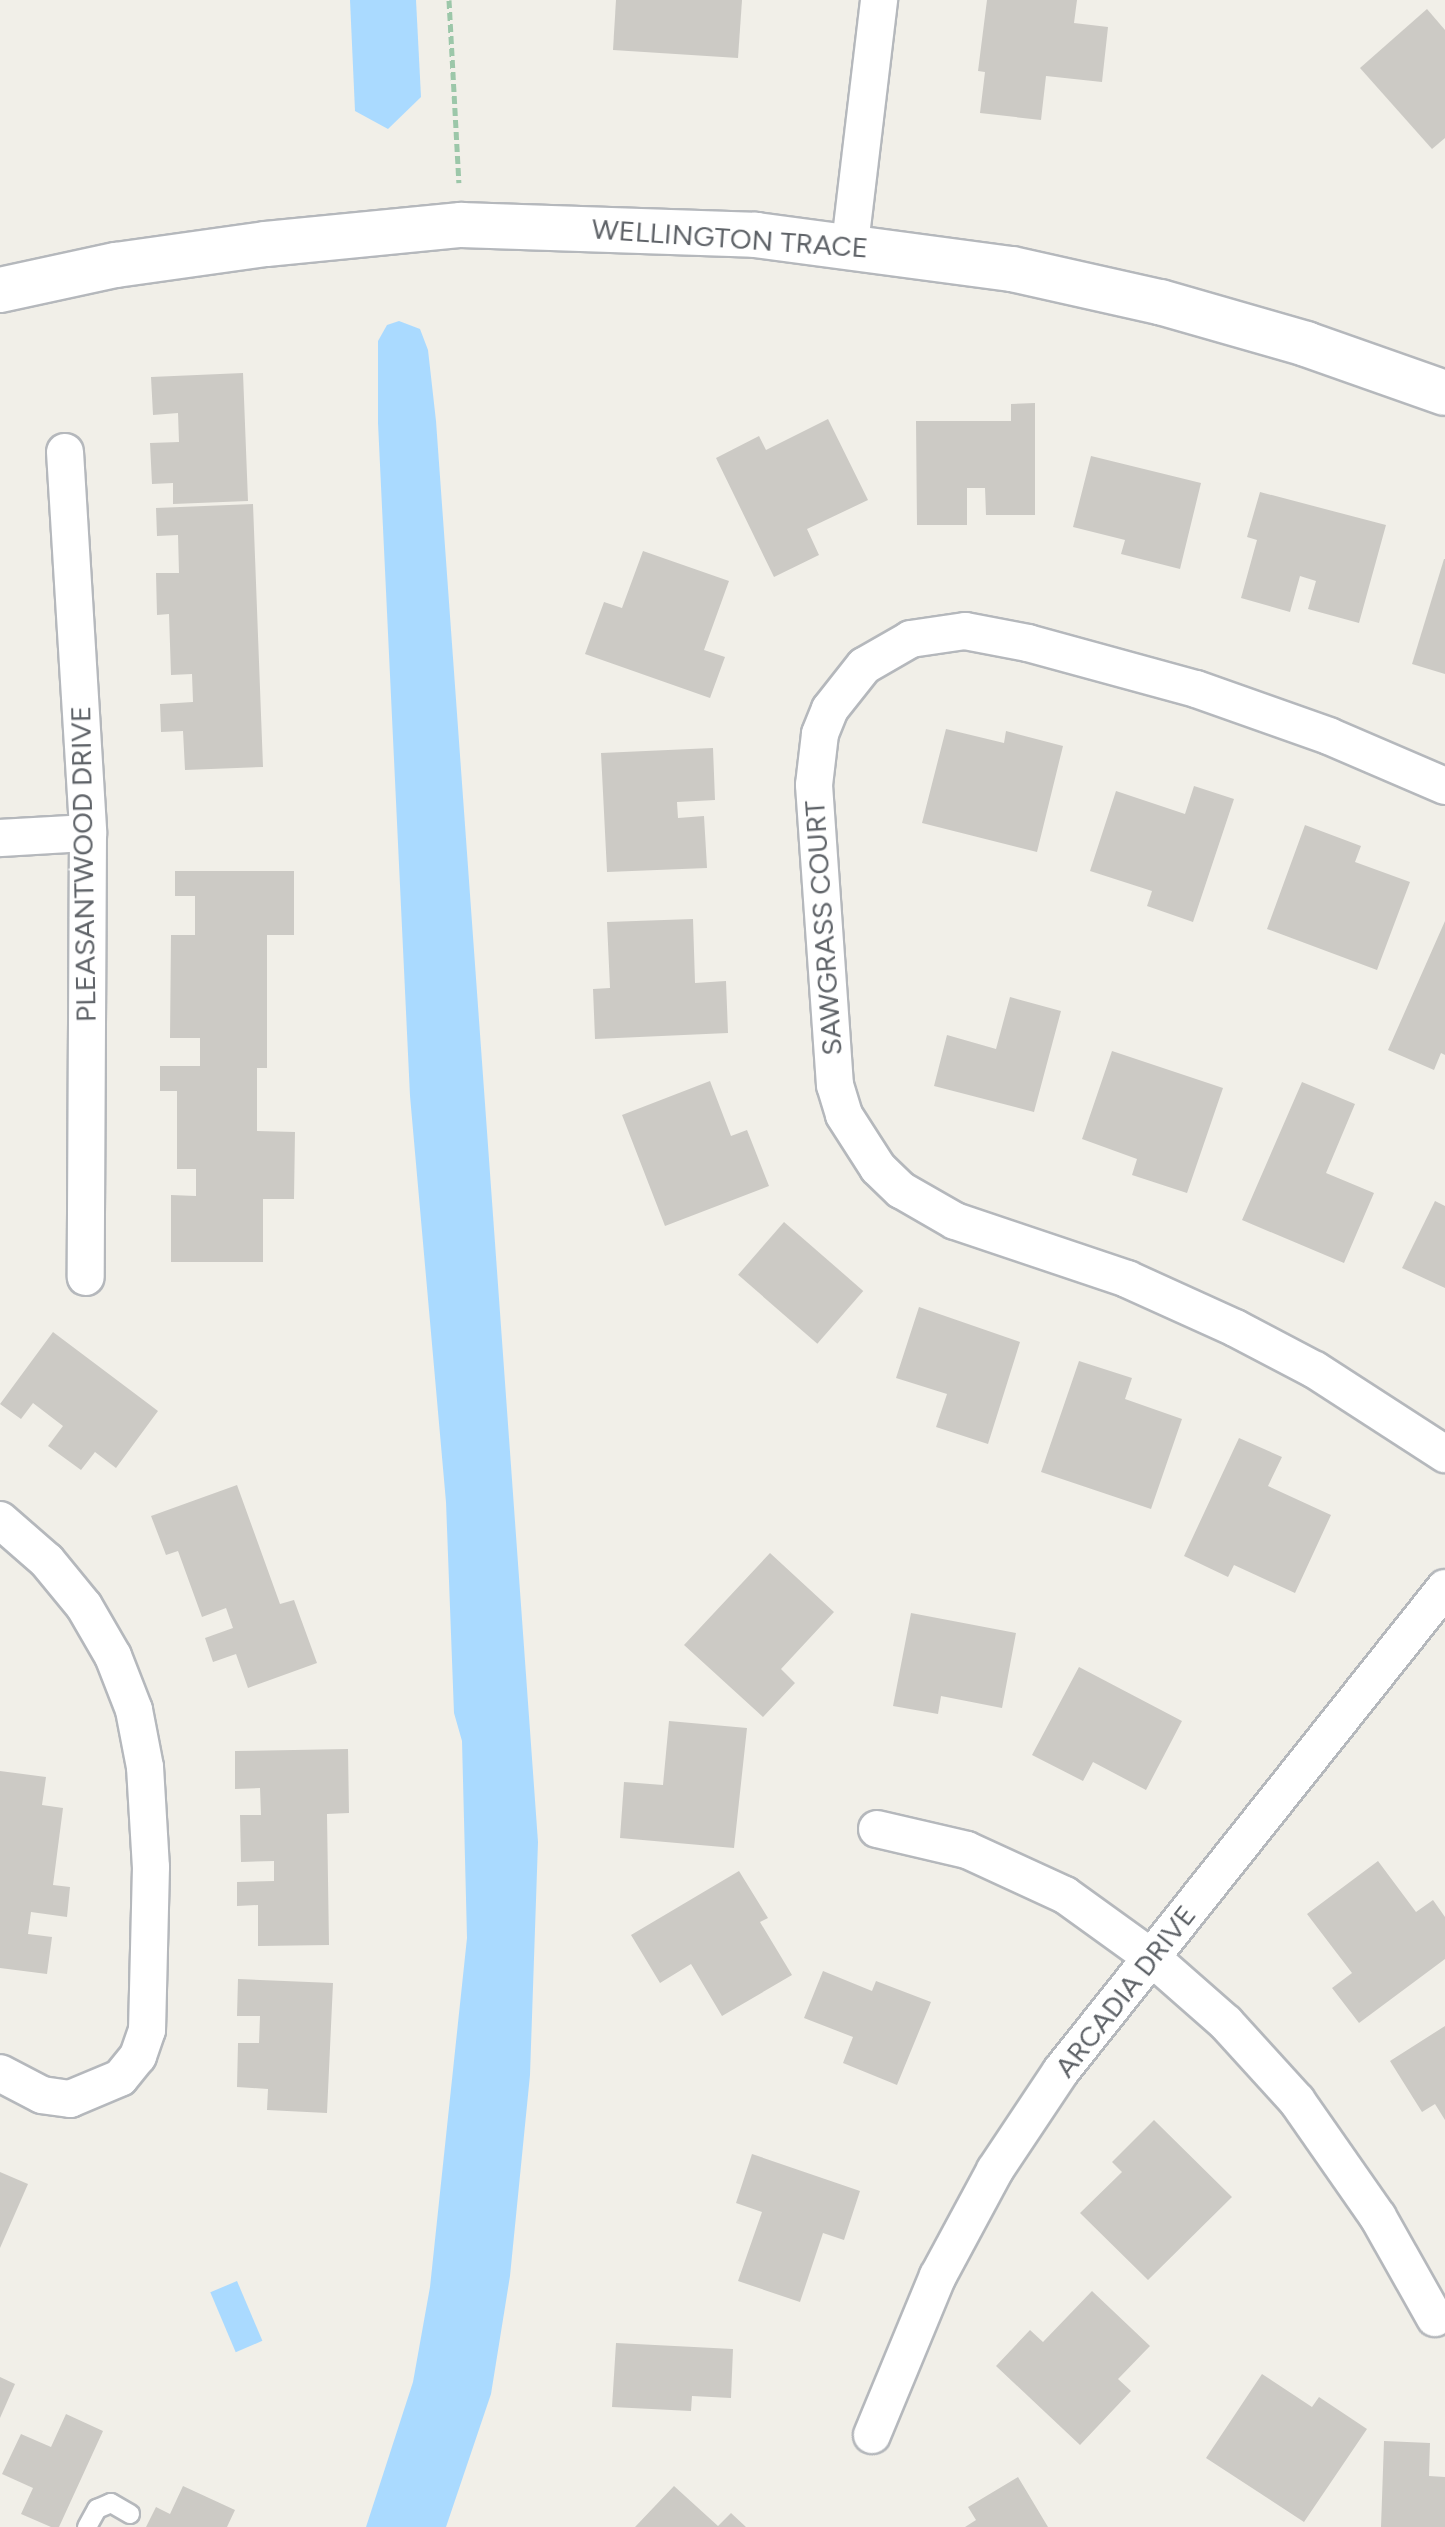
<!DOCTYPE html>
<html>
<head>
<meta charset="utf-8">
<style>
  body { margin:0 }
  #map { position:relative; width:1445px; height:2527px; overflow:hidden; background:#f1efe8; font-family:Figtree,sans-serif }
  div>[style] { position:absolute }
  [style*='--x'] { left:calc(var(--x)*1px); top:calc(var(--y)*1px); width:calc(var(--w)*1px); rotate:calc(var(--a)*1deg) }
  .water>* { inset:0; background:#aadaff; transform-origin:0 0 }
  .building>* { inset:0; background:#cccac5; transform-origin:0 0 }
  .path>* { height:5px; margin-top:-2.5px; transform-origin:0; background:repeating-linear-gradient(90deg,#9cc7a9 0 8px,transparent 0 12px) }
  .roads { filter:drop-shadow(2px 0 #b5b8bc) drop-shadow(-2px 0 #b5b8bc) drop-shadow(0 2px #b5b8bc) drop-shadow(0 -2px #b5b8bc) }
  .service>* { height:18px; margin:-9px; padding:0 9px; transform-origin:9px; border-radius:9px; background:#fff }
  .minor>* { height:36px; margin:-18px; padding:0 18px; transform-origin:18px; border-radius:18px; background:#fff }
  .tertiary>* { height:44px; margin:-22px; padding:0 22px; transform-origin:22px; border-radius:22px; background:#fff }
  span { translate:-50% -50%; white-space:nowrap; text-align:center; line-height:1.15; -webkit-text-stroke:6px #fff; paint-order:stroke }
  .street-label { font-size:28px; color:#5f6368 }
</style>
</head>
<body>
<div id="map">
  <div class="water">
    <i style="clip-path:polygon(350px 0,416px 0,421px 97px,388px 129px,355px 111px)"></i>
    <i style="clip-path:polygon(399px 321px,420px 329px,428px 350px,436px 421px,538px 1842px,530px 2075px,510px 2276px,491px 2394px,446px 2527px,366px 2527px,413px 2382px,430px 2287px,467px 1938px,462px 1741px,454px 1713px,446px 1502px,410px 1096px,378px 423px,378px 341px,387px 325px)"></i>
    <i style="left:237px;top:2281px;width:65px;height:29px;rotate:67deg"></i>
  </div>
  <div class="building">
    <i style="clip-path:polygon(616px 0,742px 0,738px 58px,613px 50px)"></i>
    <i style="clip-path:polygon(987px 0,1077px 0,1074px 23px,1108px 27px,1102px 82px,1046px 76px,1041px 120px,980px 113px,985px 72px,978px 71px)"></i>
    <i style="clip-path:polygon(1427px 9px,1445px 30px,1445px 138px,1432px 149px,1360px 68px)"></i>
    <i style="clip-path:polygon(243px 373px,248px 501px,173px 504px,173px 483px,152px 484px,150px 443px,179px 442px,178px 413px,153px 415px,151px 377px)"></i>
    <i style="clip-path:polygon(1035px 403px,1035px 515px,986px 515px,985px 488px,967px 488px,967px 525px,917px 525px,916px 421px,1011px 421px,1011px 404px)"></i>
    <i style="clip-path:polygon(828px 419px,868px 500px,807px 529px,819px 555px,774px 577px,716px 458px,759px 436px,766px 450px)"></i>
    <i style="clip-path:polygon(1091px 456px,1201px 483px,1180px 569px,1121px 554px,1125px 540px,1073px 527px)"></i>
    <i style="clip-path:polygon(1260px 492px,1386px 525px,1359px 623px,1308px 609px,1316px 581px,1300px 576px,1290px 612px,1241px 598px,1257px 540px,1247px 537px)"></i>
    <i style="clip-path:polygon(253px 504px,263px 767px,185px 770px,183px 731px,161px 732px,160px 704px,193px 702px,192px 674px,171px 675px,169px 614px,157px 615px,156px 573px,179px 573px,178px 535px,157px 536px,156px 508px)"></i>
    <i style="clip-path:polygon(643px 551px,729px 581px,704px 650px,725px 657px,710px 698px,585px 654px,604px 602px,622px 608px)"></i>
    <i style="clip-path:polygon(1444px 559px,1445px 559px,1445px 674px,1412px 664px)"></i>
    <i style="clip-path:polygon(946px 729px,1004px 743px,1006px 731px,1063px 746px,1037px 852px,922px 823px)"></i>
    <i style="clip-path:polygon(713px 748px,715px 800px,677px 802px,678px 818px,704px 816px,707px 868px,607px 872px,601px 753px)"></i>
    <i style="clip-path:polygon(1194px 786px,1234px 799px,1193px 922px,1147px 906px,1152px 891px,1090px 871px,1116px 791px,1185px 814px)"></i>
    <i style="clip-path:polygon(1305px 825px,1361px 846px,1355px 862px,1410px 882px,1377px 970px,1267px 929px)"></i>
    <i style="clip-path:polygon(175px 871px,294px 871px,294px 935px,267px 935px,267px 1068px,257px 1068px,257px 1131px,295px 1132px,294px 1199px,263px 1199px,263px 1262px,171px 1262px,171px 1195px,196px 1196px,196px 1169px,177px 1169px,177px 1091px,160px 1091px,160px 1066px,200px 1066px,200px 1038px,170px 1038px,171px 935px,195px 935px,195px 896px,175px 896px)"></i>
    <i style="clip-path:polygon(693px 919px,695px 983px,726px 981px,728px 1033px,595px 1039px,593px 989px,610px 988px,607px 922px)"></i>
    <i style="clip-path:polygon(1445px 921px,1445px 1055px,1441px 1053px,1434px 1070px,1388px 1050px)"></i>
    <i style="clip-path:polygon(1010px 997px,1061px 1011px,1034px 1112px,934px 1086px,947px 1035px,996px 1049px)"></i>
    <i style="clip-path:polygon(1112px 1051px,1223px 1088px,1187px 1193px,1132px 1175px,1137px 1159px,1082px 1139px)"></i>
    <i style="clip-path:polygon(710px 1081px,731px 1136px,747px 1130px,769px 1186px,665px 1226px,622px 1115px)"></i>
    <i style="clip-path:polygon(1302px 1082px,1355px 1104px,1326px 1173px,1374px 1193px,1344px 1263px,1242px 1220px)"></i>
    <i style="clip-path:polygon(1435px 1201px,1445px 1206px,1445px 1288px,1402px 1268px)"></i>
    <i style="left:784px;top:1222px;width:105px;height:70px;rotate:41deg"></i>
    <i style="clip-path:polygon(919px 1307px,1020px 1342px,988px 1444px,936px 1427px,947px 1394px,896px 1378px)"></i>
    <i style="clip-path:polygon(53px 1332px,158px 1411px,116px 1468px,95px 1452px,81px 1470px,48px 1446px,63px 1426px,33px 1403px,21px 1419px,0 1404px)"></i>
    <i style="clip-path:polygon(1079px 1361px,1132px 1378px,1125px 1399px,1182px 1419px,1151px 1509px,1041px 1472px)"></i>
    <i style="clip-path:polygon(1239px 1438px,1282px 1457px,1268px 1486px,1331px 1515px,1295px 1593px,1234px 1565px,1228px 1577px,1184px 1556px)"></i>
    <i style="clip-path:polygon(237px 1485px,280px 1604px,294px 1600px,317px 1663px,248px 1688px,236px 1654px,213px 1662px,205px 1638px,233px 1628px,226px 1608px,202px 1617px,178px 1551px,166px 1555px,151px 1516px)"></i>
    <i style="clip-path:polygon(770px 1553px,834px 1612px,781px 1669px,795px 1683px,763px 1717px,684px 1645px)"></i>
    <i style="clip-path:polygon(911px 1613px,1016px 1633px,1002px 1708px,941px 1696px,938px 1714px,893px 1706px)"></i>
    <i style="clip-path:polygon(1079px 1667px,1182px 1721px,1146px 1790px,1093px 1762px,1083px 1781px,1032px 1755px)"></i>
    <i style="clip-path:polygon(669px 1721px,747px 1728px,734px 1848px,620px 1838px,624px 1782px,663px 1785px)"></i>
    <i style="clip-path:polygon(348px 1749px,349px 1813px,327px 1814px,329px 1945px,258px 1946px,258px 1905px,237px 1906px,237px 1882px,274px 1881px,274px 1861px,241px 1862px,240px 1815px,261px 1815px,260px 1788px,235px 1789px,235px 1751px)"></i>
    <i style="clip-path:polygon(0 1771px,46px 1777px,42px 1805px,63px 1808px,53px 1885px,70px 1887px,67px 1917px,31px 1912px,28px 1934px,52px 1937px,47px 1974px,0 1968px)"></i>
    <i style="clip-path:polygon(1378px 1861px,1416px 1912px,1433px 1900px,1445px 1917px,1445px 1959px,1359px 2023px,1332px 1988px,1352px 1973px,1307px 1914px)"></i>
    <i style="clip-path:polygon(739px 1871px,768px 1918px,760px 1922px,792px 1975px,722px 2016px,691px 1964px,660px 1983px,631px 1935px)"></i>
    <i style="clip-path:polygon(823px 1971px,872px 1991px,876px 1981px,931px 2002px,897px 2085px,843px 2063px,853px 2037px,804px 2018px)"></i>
    <i style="clip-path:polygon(238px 1979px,333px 1983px,327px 2113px,267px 2110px,268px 2089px,237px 2087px,238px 2043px,259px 2043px,260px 2016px,237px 2016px)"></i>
    <i style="clip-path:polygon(1445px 2026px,1445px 2120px,1435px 2104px,1422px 2112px,1390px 2061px)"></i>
    <i style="clip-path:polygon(1154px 2120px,1232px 2197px,1148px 2280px,1080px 2213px,1122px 2172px,1112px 2162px)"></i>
    <i style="clip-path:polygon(752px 2154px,860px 2191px,844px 2240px,823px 2233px,800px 2302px,738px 2281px,762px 2212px,736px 2203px)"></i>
    <i style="clip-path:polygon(0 2172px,28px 2184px,0 2248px)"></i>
    <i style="clip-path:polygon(1092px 2291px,1150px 2346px,1118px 2379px,1131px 2391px,1080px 2445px,996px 2366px,1030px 2330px,1043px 2342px)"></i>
    <i style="clip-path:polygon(616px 2343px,733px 2349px,731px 2398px,692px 2396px,691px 2411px,612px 2407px)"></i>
    <i style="clip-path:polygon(1262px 2374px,1312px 2407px,1319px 2397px,1367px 2429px,1304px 2522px,1206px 2458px)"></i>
    <i style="clip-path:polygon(0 2377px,15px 2384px,0 2418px)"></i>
    <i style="clip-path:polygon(66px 2414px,103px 2431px,59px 2527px,51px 2527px,21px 2514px,33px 2488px,2px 2474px,21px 2434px,51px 2447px)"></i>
    <i style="clip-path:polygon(1384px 2441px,1430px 2443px,1429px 2476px,1445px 2477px,1445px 2527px,1381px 2527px)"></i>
    <i style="clip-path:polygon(1018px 2477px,1048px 2527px,965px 2527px,976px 2520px,968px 2507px)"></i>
    <i style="clip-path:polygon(183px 2486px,235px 2510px,227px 2527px,146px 2527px,156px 2507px,170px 2514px)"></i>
    <i style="clip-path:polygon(674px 2486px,718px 2526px,731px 2513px,746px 2527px,635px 2527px)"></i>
  </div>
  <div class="path">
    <i style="--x:449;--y:0;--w:183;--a:86.9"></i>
  </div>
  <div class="roads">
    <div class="service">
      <i style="--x:87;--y:2527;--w:21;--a:-61"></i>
      <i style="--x:97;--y:2509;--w:15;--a:-23"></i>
      <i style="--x:111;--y:2503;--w:22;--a:30"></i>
    </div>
    <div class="minor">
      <i style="--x:850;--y:244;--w:246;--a:-83.2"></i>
      <i style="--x:65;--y:452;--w:382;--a:86.5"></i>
      <i style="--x:88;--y:833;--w:444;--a:90.3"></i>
      <i style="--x:1445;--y:786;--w:126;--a:-156.7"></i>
      <i style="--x:1329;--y:736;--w:141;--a:-160.5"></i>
      <i style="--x:1196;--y:689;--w:174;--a:-164.7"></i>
      <i style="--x:1028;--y:643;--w:64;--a:-169.2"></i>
      <i style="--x:965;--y:631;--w:55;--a:171.6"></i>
      <i style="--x:911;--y:639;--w:54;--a:150.1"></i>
      <i style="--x:864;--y:666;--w:55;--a:128.3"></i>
      <i style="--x:830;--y:709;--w:27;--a:112"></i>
      <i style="--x:820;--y:734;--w:51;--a:96.7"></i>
      <i style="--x:814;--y:785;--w:301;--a:86"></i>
      <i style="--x:835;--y:1085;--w:31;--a:73"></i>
      <i style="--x:844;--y:1115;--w:63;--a:57.3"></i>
      <i style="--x:878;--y:1168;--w:32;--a:44"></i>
      <i style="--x:901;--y:1190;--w:62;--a:29.9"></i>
      <i style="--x:955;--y:1221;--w:182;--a:18.6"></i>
      <i style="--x:1127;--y:1279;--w:119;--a:24.4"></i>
      <i style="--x:1235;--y:1328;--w:90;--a:27.7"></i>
      <i style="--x:1315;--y:1370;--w:155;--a:32.9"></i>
      <i style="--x:0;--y:838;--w:88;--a:-3.3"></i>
      <i style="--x:0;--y:1520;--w:62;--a:41.1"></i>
      <i style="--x:47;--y:1561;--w:58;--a:50.6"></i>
      <i style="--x:84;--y:1606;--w:58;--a:59.9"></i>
      <i style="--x:113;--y:1656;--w:58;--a:68.7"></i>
      <i style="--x:134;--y:1710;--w:58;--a:79.1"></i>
      <i style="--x:145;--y:1767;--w:100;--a:86.6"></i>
      <i style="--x:151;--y:1867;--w:163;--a:91.4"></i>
      <i style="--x:147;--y:2030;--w:28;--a:109"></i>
      <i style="--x:138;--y:2056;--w:28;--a:129"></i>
      <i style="--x:120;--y:2078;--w:54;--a:157.2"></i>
      <i style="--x:70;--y:2099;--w:28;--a:-172"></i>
      <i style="--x:42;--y:2095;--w:47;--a:-152.4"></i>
      <i style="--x:877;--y:1829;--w:92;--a:13.1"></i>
      <i style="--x:967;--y:1850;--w:108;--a:24.7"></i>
      <i style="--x:1065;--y:1895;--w:106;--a:35.8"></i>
      <i style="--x:1151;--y:1957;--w:100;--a:41.3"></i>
      <i style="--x:1226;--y:2023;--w:105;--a:47.7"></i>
      <i style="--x:1297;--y:2101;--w:141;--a:55.1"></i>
      <i style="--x:1378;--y:2217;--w:116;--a:60.6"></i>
      <i style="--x:872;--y:2435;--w:172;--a:-67.5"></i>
      <i style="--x:938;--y:2276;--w:120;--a:-61.7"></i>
      <i style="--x:995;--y:2170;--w:119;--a:-56.3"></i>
      <i style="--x:1061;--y:2071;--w:617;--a:-51.51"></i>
    </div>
    <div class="tertiary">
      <i style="--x:0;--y:290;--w:119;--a:-12.2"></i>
      <i style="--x:116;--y:265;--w:151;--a:-8"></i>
      <i style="--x:266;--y:244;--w:196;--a:-5.6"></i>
      <i style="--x:461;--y:225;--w:295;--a:1.9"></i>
      <i style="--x:756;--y:235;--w:258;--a:7.6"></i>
      <i style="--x:1012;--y:269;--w:152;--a:12.6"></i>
      <i style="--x:1160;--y:302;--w:152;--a:16"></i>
      <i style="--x:1306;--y:344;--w:147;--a:19.4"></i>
    </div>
  </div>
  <div class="street-label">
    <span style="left:730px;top:238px;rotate:4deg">WELLINGTON TRACE</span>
    <span style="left:83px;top:864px;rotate:-91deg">PLEASANTWOOD DRIVE</span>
    <span style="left:823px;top:928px;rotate:-94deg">SAWGRASS COURT</span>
    <span style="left:1125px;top:1991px;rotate:-52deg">ARCADIA DRIVE</span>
  </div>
</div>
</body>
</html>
